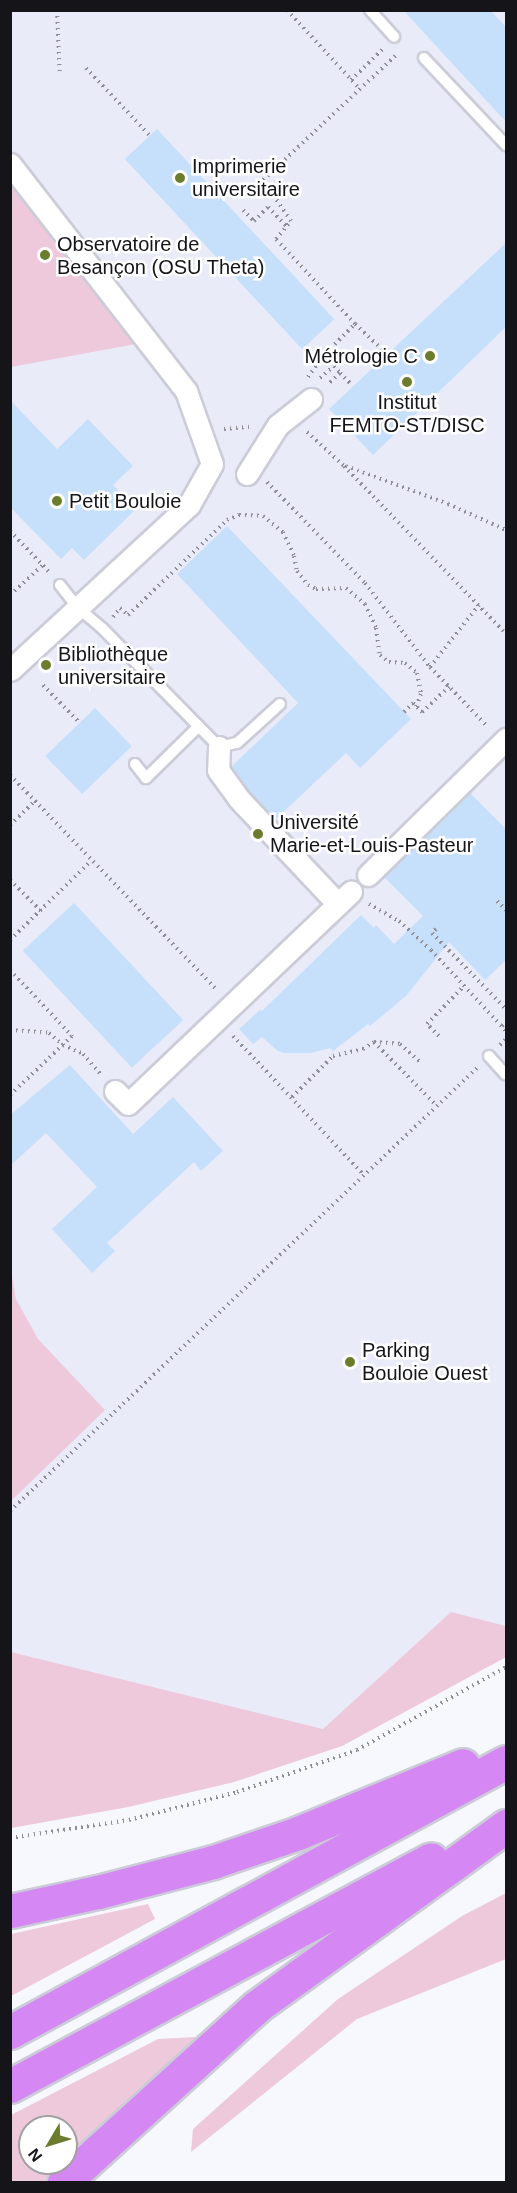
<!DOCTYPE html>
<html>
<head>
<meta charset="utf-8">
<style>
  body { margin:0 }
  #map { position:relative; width:517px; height:2193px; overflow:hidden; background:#f7f7fe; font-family:Arial,sans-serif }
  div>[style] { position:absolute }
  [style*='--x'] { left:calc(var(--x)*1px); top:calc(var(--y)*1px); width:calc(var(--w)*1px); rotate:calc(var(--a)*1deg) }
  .built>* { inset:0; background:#eaebf9 }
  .green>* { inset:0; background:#eec9db }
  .building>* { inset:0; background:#c6dffb; transform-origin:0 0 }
  .path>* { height:4px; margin-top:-2px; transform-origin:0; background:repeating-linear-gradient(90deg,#8d8d93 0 1.5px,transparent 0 6px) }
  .roads { filter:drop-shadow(2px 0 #ccccd8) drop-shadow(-2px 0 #ccccd8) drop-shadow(0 2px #ccccd8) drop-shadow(0 -2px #ccccd8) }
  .lane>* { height:10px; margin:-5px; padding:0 5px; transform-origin:5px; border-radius:5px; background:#fff }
  .street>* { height:21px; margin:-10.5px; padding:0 10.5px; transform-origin:10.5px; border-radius:10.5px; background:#fff }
  .highway>* { height:33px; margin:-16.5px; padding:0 16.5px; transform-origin:16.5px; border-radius:16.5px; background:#d587f4 }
  .dots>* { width:16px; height:16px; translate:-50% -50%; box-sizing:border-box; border:3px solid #fff; border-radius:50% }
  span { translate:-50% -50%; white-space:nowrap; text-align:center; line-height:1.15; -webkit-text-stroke:5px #fff; paint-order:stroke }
  .poi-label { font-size:20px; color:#151519 }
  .left { translate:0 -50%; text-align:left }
  .right { translate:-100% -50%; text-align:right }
  .frame { position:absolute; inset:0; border:12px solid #151519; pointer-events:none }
  .north { position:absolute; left:18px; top:2115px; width:60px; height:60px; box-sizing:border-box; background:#fff; border:2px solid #a1a1a3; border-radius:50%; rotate:232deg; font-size:16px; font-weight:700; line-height:24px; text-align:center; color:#151519 }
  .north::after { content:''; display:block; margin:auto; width:21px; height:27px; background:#6b7d2d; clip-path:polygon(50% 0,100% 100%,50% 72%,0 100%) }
</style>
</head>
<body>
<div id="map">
  <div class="built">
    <i style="clip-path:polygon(11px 11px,506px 11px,506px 1657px,342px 1746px,234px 1782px,128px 1807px,11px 1828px)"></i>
  </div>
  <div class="green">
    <i style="clip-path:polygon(11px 169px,147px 342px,11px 367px)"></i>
    <i style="clip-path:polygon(10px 1266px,16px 1299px,38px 1339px,105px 1410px,11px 1501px)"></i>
    <i style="clip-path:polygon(451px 1612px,506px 1626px,506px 1657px,342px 1746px,234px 1782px,128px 1807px,11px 1828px,11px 1652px,323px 1729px)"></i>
    <i style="clip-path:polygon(506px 1893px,506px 1959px,357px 2019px,191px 2152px,193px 2129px,338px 1999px,462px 1916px)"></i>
    <i style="clip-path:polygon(148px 1904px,155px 1919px,11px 1996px,11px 1934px)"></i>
    <i style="clip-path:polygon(196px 2037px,66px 2163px,66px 2127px,30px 2127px,30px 2163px,66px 2163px,46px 2182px,11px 2182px,11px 2115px,158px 2039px)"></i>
  </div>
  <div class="building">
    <i style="clip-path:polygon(403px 10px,490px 10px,507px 28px,507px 123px)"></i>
    <i style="left:157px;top:129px;width:260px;height:44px;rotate:47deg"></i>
    <i style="clip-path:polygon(507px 242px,507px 326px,373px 455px,329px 409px)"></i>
    <i style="clip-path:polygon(10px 400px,57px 449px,88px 419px,133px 466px,113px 485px,136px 509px,84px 560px,72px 548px,61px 559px,10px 507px)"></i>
    <i style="clip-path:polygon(227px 526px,411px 719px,360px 768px,346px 753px,276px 819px,249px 791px,231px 767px,298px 703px,177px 574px)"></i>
    <i style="left:95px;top:708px;width:53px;height:69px;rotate:46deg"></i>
    <i style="clip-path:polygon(470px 793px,507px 830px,507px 959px,485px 980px,449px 942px,406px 996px,370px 1026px,368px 1024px,333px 1051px,330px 1048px,311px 1053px,284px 1053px,278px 1051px,262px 1037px,253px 1044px,239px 1029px,260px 1010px,262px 1011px,361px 915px,374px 928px,376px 925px,394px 944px,423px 916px,384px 877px)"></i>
    <i style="left:74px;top:903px;width:160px;height:70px;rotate:47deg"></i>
    <i style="clip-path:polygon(70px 1065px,133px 1134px,173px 1097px,223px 1151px,201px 1171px,194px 1162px,107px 1243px,115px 1251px,92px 1273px,52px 1229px,97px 1187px,46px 1133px,10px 1166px,10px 1115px)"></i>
  </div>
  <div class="path">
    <i style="--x:57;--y:10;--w:66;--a:87.4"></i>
    <i style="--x:287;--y:10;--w:108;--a:47.3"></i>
    <i style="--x:86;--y:68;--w:93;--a:46.7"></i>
    <i style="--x:351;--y:80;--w:45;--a:-44.1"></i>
    <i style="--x:243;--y:210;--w:16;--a:45"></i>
    <i style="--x:254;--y:221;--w:20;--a:-45"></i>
    <i style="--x:268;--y:207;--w:28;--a:46"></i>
    <i style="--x:355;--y:324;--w:116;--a:-132.9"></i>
    <i style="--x:276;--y:239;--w:23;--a:-50"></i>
    <i style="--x:291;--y:221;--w:50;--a:-124.3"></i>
    <i style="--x:263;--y:180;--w:183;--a:-43.2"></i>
    <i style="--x:340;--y:373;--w:18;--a:45"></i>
    <i style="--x:308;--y:377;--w:24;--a:-55"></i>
    <i style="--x:322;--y:357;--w:47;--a:-45"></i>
    <i style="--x:355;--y:324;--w:40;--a:43"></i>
    <i style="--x:320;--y:378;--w:18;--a:-41"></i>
    <i style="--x:334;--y:366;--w:9;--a:49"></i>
    <i style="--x:340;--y:373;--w:16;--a:137"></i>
    <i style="--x:224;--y:429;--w:25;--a:-5"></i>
    <i style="--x:307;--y:432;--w:50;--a:42.6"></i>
    <i style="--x:344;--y:466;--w:233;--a:46"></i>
    <i style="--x:346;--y:466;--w:109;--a:20.4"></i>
    <i style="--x:448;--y:504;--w:64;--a:24.1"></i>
    <i style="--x:267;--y:482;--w:141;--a:45.9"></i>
    <i style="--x:365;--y:583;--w:106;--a:52.3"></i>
    <i style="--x:430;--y:667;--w:82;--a:46"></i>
    <i style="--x:10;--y:531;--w:58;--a:46.4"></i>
    <i style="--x:10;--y:595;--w:45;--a:-42.3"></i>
    <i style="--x:113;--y:617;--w:11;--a:-52"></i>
    <i style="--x:120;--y:608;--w:11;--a:41"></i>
    <i style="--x:128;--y:615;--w:137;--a:-43.8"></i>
    <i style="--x:227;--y:520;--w:13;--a:-23"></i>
    <i style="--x:239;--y:515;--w:24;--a:2"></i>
    <i style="--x:263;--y:516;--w:26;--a:39"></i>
    <i style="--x:283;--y:532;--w:26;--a:65"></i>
    <i style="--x:294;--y:556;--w:15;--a:79"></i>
    <i style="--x:297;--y:571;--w:18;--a:52"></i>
    <i style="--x:308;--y:585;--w:9;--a:27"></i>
    <i style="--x:316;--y:589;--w:30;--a:-2"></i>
    <i style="--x:346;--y:588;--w:25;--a:40"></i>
    <i style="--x:365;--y:604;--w:26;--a:65"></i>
    <i style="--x:376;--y:628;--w:27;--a:82"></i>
    <i style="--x:380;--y:655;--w:11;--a:38"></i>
    <i style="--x:389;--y:662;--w:16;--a:4"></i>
    <i style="--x:405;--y:663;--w:16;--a:40"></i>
    <i style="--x:417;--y:673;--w:21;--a:79"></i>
    <i style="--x:421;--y:694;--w:14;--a:111"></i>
    <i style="--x:430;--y:667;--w:79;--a:-51.7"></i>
    <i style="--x:43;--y:685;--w:52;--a:45.8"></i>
    <i style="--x:404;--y:712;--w:13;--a:-45"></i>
    <i style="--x:413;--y:703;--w:13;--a:45"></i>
    <i style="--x:422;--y:712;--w:37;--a:-43"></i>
    <i style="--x:10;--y:775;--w:298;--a:46.1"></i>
    <i style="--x:10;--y:825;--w:35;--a:-44"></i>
    <i style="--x:10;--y:880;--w:44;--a:45"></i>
    <i style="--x:497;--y:901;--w:13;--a:45"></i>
    <i style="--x:369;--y:904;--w:34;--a:30"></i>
    <i style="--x:399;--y:921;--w:43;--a:42.2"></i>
    <i style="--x:431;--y:950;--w:110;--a:47.2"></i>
    <i style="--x:436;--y:929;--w:6;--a:135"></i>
    <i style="--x:432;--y:933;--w:106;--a:45.8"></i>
    <i style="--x:10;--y:940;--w:113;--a:-44.3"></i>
    <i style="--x:10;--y:970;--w:91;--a:46.8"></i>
    <i style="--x:72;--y:1036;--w:86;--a:136.4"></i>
    <i style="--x:502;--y:1026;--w:6;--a:-45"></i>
    <i style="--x:10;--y:1030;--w:39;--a:4"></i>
    <i style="--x:49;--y:1033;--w:18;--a:41"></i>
    <i style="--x:63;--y:1045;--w:22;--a:24"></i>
    <i style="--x:83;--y:1054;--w:28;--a:49"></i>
    <i style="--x:233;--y:1036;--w:191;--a:46.7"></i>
    <i style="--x:439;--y:1036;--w:17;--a:-135"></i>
    <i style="--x:427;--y:1024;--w:53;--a:-45.8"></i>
    <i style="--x:374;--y:1042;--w:26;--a:4"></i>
    <i style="--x:400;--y:1044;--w:27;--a:42"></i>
    <i style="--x:500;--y:1045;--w:8;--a:-45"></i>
    <i style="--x:292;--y:1097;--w:58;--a:-45"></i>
    <i style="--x:333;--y:1056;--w:31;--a:-13"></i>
    <i style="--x:363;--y:1049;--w:13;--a:-32"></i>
    <i style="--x:374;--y:1042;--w:90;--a:45.5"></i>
    <i style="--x:10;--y:1511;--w:645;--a:-43.49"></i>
    <i style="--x:10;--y:1838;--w:120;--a:-8.6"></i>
    <i style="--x:129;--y:1820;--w:112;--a:-14.5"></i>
    <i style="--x:237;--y:1792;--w:127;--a:-19.3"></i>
    <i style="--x:357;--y:1750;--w:171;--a:-29.1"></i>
  </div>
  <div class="roads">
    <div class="lane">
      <i style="--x:370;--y:10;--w:36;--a:48"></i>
      <i style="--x:424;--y:58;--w:120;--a:46.7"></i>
      <i style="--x:60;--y:585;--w:28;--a:52"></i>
      <i style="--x:77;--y:607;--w:33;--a:40"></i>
      <i style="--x:102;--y:628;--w:167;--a:45.5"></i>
      <i style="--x:219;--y:747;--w:18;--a:-13"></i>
      <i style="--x:237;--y:743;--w:58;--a:-42.2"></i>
      <i style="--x:135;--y:764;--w:18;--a:52"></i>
      <i style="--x:146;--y:778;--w:74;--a:-44.5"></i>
      <i style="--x:489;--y:1056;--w:25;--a:48"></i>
    </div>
    <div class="street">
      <i style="--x:10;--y:164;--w:287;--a:52.2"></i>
      <i style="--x:186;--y:391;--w:77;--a:70.4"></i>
      <i style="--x:212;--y:464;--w:47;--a:119.3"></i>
      <i style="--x:189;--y:505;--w:243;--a:137.3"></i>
      <i style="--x:247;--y:474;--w:58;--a:-57.7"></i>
      <i style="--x:278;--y:425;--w:42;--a:-38.2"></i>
      <i style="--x:219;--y:747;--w:23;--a:92"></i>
      <i style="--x:218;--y:770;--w:36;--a:54"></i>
      <i style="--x:239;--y:799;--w:144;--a:46.7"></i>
      <i style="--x:368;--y:875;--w:194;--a:-44.6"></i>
      <i style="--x:115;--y:1091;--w:18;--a:45"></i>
      <i style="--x:128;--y:1104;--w:308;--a:-43.6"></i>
    </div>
    <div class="highway">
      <i style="--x:10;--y:1911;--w:90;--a:-12.2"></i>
      <i style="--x:98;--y:1892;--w:119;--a:-14.6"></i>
      <i style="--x:213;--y:1862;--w:90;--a:-18.8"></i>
      <i style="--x:298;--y:1833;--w:178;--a:-22.4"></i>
      <i style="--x:10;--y:2032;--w:565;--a:-28.56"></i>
      <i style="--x:10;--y:2086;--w:478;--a:-28.3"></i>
      <i style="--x:64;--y:2182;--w:260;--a:-42.3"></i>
      <i style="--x:256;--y:2007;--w:309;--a:-35.9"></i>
    </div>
  </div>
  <div class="dots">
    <i style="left:180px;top:178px;background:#6b7d2d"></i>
    <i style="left:45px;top:255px;background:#6b7d2d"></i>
    <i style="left:430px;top:356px;background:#6b7d2d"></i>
    <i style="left:407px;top:382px;background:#6b7d2d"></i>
    <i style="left:57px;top:501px;background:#6b7d2d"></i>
    <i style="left:46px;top:665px;background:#6b7d2d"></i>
    <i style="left:258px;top:834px;background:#6b7d2d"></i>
    <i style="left:350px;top:1362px;background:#6b7d2d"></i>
  </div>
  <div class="poi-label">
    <span class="left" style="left:192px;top:178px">Imprimerie<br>universitaire</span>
    <span class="left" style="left:57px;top:256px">Observatoire de<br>Besançon (OSU Theta)</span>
    <span class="right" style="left:418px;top:356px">Métrologie C</span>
    <span style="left:407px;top:414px">Institut<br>FEMTO-ST/DISC</span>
    <span class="left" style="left:69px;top:501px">Petit Bouloie</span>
    <span class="left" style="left:58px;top:666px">Bibliothèque<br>universitaire</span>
    <span class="left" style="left:270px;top:834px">Université<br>Marie-et-Louis-Pasteur</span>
    <span class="left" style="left:362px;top:1362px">Parking<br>Bouloie Ouest</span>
  </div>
  <div class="frame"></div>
  <div class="north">N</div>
</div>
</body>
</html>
